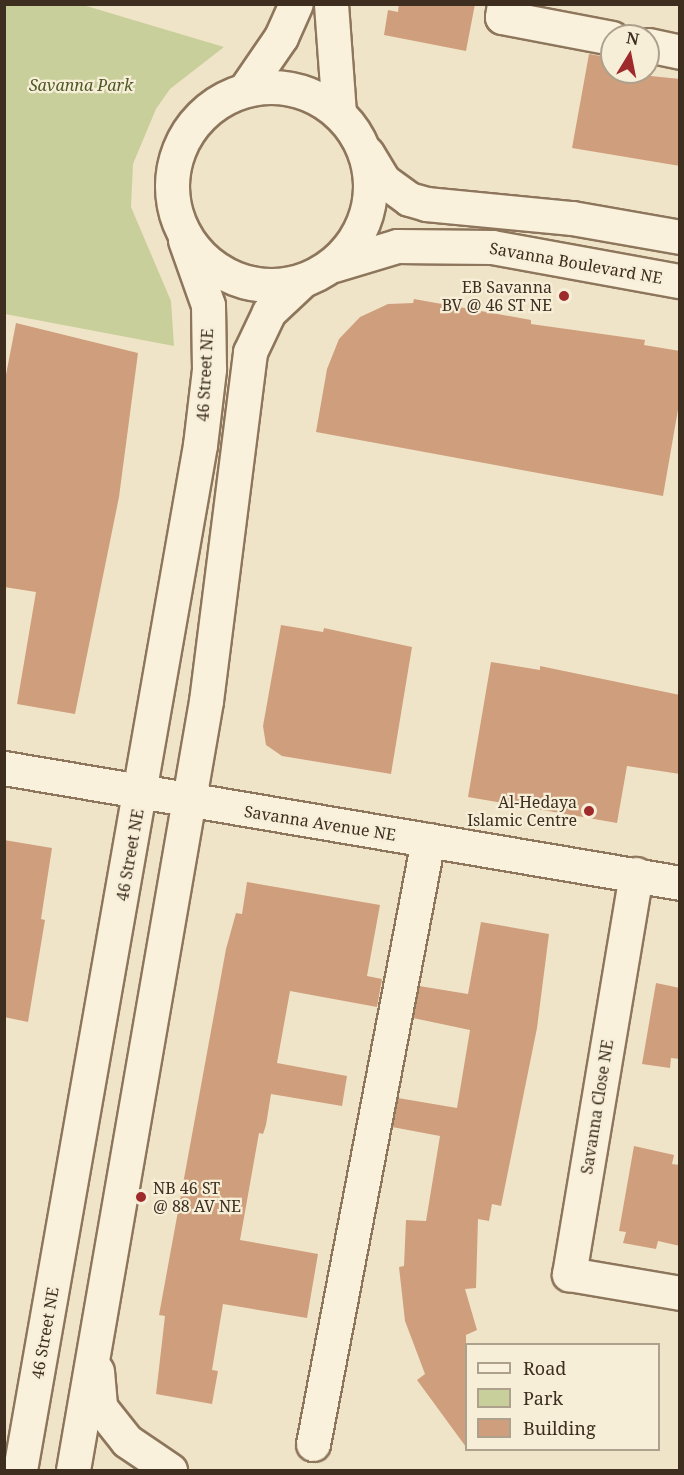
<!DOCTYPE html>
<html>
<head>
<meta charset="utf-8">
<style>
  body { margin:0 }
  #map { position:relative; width:684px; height:1475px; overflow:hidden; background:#f0e4c8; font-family:"Noto Serif",serif }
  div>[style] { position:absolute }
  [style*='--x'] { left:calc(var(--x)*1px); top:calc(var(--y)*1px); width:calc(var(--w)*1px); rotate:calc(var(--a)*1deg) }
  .green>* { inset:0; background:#c9cf9b }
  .building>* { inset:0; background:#cf9f7d }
  .roads { filter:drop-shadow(2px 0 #8d765c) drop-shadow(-2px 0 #8d765c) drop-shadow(0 2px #8d765c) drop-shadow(0 -2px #8d765c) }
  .minor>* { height:33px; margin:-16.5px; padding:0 16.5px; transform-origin:16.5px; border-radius:16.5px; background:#faf1dc }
  .minor>.ring { margin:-16.5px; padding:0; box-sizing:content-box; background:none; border:33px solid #faf1dc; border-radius:50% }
  .dots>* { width:16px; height:16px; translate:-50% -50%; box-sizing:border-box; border:3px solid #f7eed8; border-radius:50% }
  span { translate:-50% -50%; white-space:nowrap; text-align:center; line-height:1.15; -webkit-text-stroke:4.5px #f7eed8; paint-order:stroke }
  .park-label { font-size:16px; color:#4d5a26; font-style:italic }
  .street-label { font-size:16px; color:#3d2e20 }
  .poi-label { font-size:16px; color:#3d2e20 }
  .right { translate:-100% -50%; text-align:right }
  .left { translate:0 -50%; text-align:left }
  .frame { position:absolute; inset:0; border:6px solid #3d2e20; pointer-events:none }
  .legend { position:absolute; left:465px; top:1343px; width:195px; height:108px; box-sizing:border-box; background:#f7eed8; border:2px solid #ada18e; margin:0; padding:8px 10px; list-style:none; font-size:18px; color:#3d2e20 }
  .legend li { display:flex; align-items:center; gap:12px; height:30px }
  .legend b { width:30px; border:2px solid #ada18e }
  .north { position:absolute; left:600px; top:24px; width:60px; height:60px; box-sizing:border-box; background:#f7eed8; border:2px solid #ada18e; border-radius:50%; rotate:10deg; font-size:16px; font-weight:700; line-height:24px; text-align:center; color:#3d2e20 }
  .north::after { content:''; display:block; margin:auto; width:21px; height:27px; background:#9e2a2b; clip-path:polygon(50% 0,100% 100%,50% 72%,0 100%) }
</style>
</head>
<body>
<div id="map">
  <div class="green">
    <i style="clip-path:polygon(4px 5px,83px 5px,224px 47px,170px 89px,156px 109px,133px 164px,131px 207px,171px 301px,174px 346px,5px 314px)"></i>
  </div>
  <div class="building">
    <i style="clip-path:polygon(399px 4px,475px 4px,466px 51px,384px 35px,388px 10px,398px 12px)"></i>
    <i style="clip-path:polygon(589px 54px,612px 58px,612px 72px,680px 79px,680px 166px,572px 148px)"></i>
    <i style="clip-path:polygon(414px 299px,531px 320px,531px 324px,645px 340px,644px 345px,680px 351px,680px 398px,663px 496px,316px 432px,327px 369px,339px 339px,360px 317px,388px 304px,413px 303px)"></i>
    <i style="clip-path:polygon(16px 323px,138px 353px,119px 497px,75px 714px,17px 704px,36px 592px,4px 587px,4px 385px)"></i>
    <i style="clip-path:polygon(281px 625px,323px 632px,324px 628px,412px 647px,391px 774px,282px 756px,266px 745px,263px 726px)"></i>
    <i style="clip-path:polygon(491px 662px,540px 670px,540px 666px,680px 695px,680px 774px,627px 766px,617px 823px,468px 797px)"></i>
    <i style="clip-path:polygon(4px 840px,52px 848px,41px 919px,45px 920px,28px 1022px,4px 1017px)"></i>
    <i style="clip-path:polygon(247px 882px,380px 905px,367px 976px,382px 979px,377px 1007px,290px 991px,277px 1063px,347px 1076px,342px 1106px,271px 1094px,266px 1125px,263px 1134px,259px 1133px,240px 1240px,318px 1254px,307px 1318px,223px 1304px,212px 1370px,218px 1371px,212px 1404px,156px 1394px,165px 1316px,159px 1315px,226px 949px,236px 913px,242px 914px)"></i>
    <i style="clip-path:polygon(481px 922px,549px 934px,537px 1028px,501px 1206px,492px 1204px,489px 1221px,478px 1219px,476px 1288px,465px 1289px,477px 1330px,466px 1335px,466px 1447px,417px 1380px,425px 1374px,405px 1321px,399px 1267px,404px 1266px,406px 1220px,426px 1221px,440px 1136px,392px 1127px,398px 1098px,457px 1108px,470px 1030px,413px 1018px,419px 986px,468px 994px)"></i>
    <i style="clip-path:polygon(656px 983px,680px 988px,680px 1059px,671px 1058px,670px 1068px,642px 1064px)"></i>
    <i style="clip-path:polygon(634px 1146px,674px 1155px,672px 1164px,680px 1165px,680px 1246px,658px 1241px,656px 1249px,623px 1243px,626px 1232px,619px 1231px)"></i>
  </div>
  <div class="roads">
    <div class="minor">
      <i style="--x:331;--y:4;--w:108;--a:85.8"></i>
      <i style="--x:504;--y:4;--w:13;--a:99"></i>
      <i style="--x:502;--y:17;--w:112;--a:10.8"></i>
      <i style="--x:648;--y:45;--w:33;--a:12"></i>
      <i class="ring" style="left:172px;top:87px;width:165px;height:165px"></i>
      <i style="--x:246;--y:88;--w:62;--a:-55.5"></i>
      <i style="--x:281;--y:37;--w:36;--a:-66"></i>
      <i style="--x:367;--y:153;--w:31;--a:59"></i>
      <i style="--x:383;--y:180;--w:32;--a:36"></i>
      <i style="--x:409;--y:199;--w:18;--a:16"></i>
      <i style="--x:426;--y:204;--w:147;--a:5.5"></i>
      <i style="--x:572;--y:218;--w:110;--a:10"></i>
      <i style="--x:334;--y:265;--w:66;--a:-16.8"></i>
      <i style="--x:397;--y:246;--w:95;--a:0.6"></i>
      <i style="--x:492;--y:247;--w:191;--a:10.3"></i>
      <i style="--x:4;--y:768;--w:686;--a:9.65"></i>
      <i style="--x:636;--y:874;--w:406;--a:99.5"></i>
      <i style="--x:569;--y:1274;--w:113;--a:9.7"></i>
      <i style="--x:97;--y:1371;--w:36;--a:85"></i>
      <i style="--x:100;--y:1407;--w:43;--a:51.5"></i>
      <i style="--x:127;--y:1441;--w:52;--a:34"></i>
      <i style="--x:313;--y:1444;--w:615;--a:-79.22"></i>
      <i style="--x:20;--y:1470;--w:1041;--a:-80.04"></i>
      <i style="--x:200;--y:445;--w:77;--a:-83.2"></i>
      <i style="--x:209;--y:369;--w:64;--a:-90.9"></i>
      <i style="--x:208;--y:305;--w:69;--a:-109.5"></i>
      <i style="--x:73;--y:1470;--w:780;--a:-80.19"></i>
      <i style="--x:206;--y:701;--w:352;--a:-82.8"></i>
      <i style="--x:250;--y:352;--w:44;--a:-64.6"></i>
      <i style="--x:269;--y:312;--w:44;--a:-43.2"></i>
    </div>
  </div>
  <div class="dots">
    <i style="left:564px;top:296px;background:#9e2a2b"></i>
    <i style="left:589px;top:811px;background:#9e2a2b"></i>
    <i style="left:141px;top:1197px;background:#9e2a2b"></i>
  </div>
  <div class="park-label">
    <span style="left:81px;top:85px">Savanna Park</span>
  </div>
  <div class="street-label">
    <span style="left:576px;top:263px;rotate:10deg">Savanna Boulevard NE</span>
    <span style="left:205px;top:375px;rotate:-87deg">46 Street NE</span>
    <span style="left:320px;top:823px;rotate:9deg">Savanna Avenue NE</span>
    <span style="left:130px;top:855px;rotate:-80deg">46 Street NE</span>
    <span style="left:597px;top:1107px;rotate:-81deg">Savanna Close NE</span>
    <span style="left:45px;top:1333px;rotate:-80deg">46 Street NE</span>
  </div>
  <div class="poi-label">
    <span class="right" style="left:552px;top:296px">EB Savanna<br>BV @ 46 ST NE</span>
    <span class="right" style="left:577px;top:811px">Al-Hedaya<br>Islamic Centre</span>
    <span class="left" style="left:153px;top:1197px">NB 46 ST<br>@ 88 AV NE</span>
  </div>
  <div class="frame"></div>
  <ul class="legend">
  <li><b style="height:8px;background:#faf1dc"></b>Road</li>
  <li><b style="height:16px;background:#c9cf9b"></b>Park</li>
  <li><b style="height:16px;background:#cf9f7d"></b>Building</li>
  </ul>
  <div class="north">N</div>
</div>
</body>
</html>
